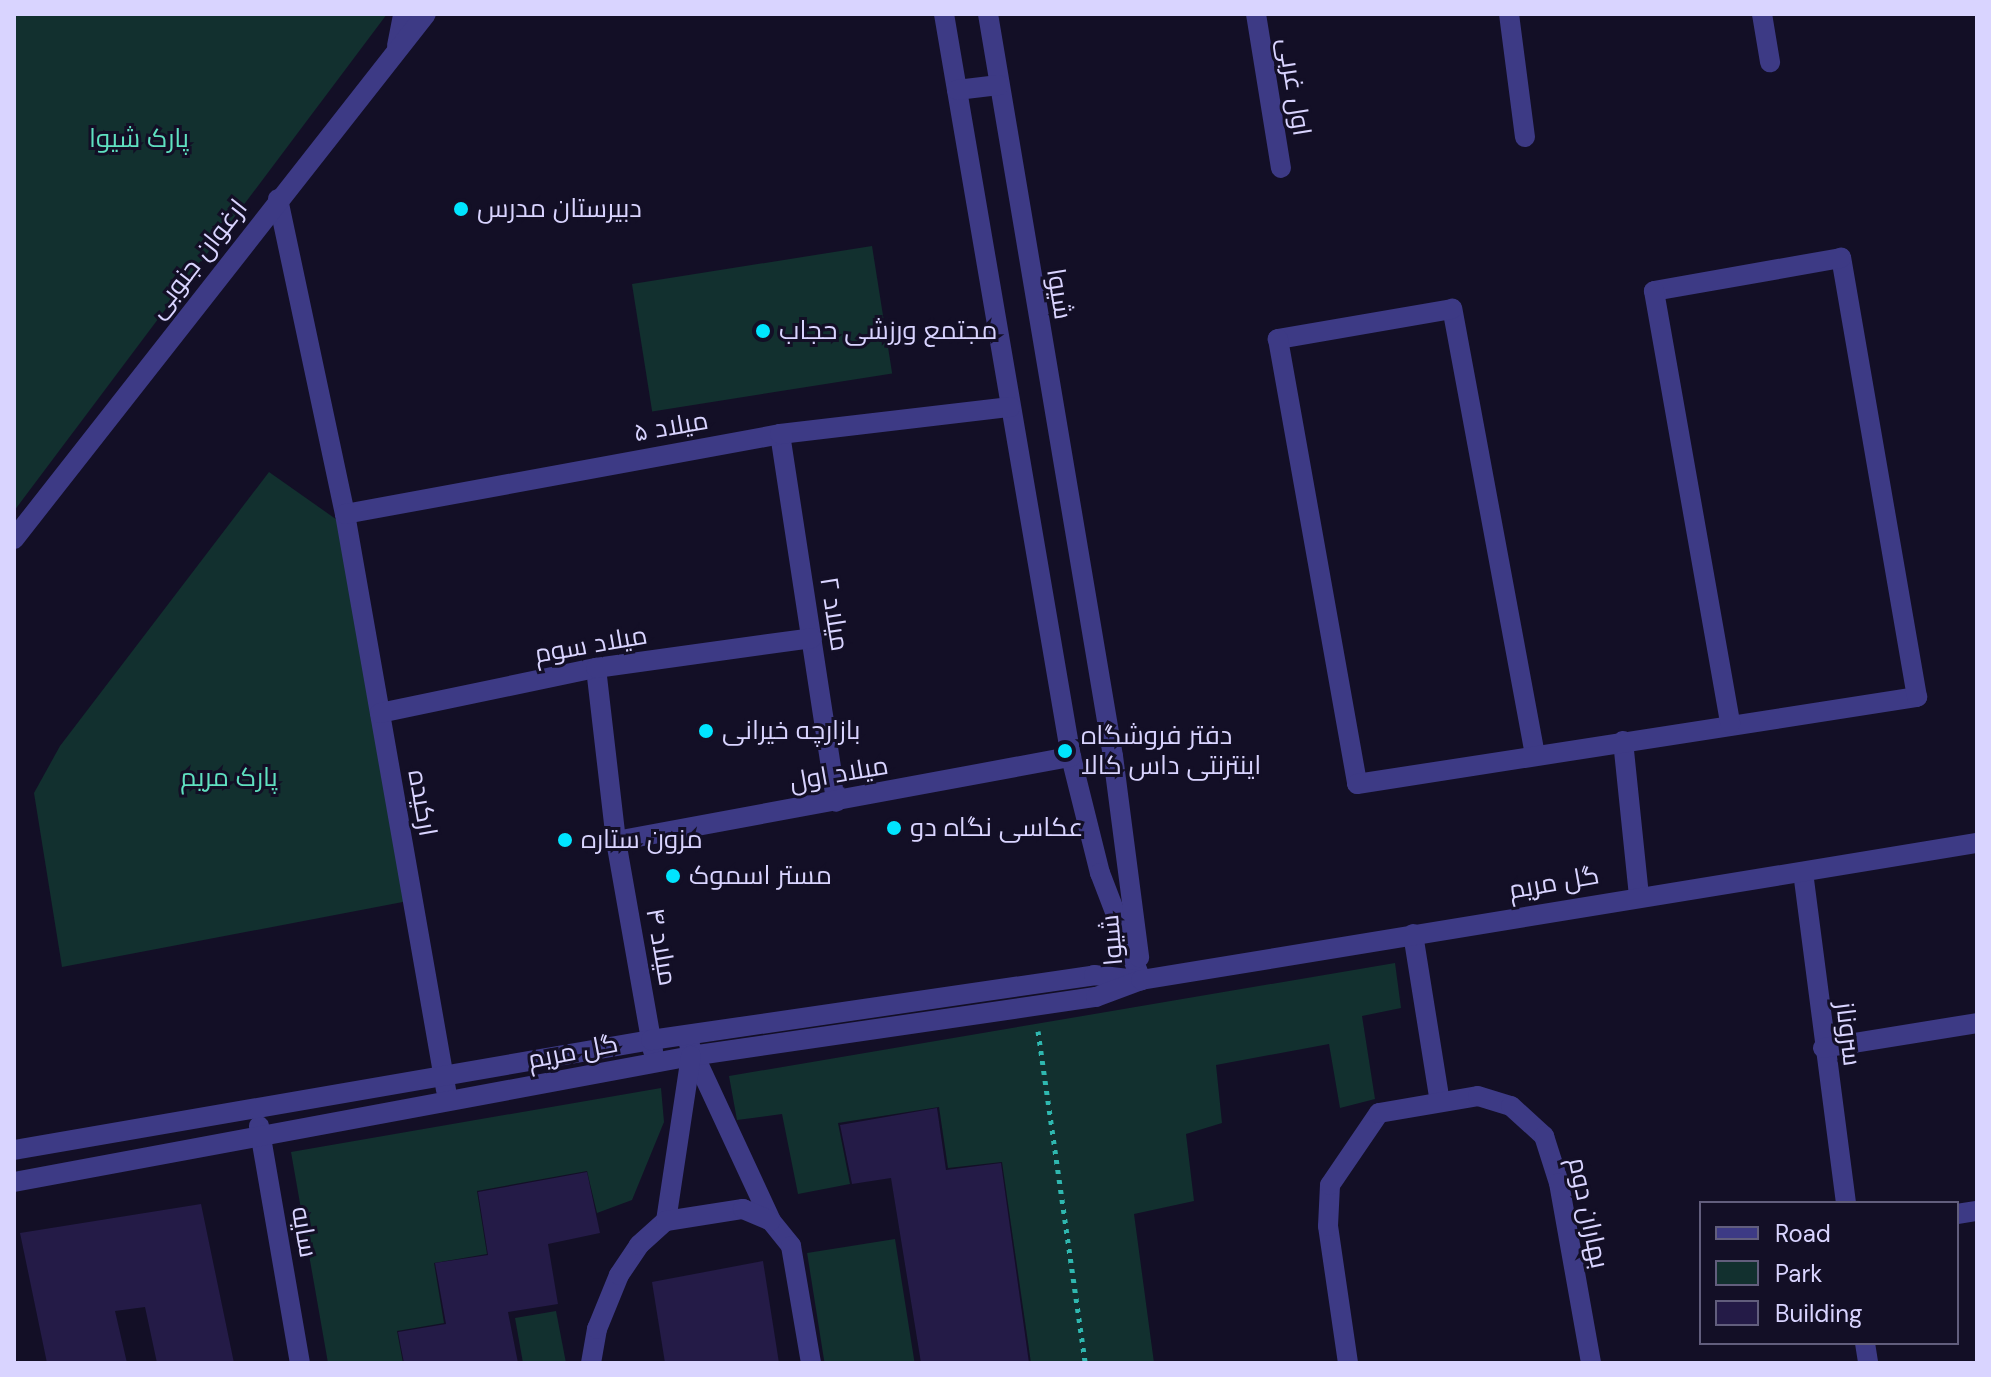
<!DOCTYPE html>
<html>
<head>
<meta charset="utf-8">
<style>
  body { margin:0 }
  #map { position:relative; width:1991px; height:1377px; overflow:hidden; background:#130f26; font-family:"DM Sans",Cairo,sans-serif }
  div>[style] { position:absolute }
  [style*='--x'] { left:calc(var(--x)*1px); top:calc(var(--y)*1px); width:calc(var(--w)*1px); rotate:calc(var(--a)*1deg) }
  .green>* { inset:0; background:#12302f; transform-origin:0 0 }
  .building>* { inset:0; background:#241b47 }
  .path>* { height:5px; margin-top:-2.5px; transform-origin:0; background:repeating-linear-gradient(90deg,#2fb8b0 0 4px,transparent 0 10px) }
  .minor>* { height:20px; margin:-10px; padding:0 10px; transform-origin:10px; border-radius:10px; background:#3d3a85 }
  .dots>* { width:22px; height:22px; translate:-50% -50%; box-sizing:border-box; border:4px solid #130f26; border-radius:50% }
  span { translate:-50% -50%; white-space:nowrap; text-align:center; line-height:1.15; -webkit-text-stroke:6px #130f26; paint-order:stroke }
  .street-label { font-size:26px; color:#d9d4ff }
  .park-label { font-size:26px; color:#5fe0c0 }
  .poi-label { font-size:26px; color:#d9d4ff }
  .left { translate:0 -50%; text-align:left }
  .frame { position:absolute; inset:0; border:16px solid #d9d4ff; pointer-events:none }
  .legend { position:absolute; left:1699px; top:1201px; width:260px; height:144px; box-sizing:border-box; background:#130f26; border:2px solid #625e7d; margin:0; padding:10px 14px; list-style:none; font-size:24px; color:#d9d4ff }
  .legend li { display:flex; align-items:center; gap:16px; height:40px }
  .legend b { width:40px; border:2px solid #625e7d }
</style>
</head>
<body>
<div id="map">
  <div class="green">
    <i style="clip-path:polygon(14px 14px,387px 14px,14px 511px)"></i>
    <i style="left:872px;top:246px;width:129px;height:243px;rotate:81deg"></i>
    <i style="clip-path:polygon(269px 472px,340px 522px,408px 901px,62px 967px,34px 793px,60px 746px)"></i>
    <i style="clip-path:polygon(1395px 963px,1401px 1008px,1362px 1016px,1375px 1099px,1340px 1108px,1329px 1044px,1216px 1065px,1222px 1123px,1186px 1134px,1194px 1201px,1134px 1214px,1154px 1363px,1031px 1363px,1002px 1162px,948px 1168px,939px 1107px,838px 1123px,850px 1184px,798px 1194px,782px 1114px,737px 1120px,729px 1076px)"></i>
    <i style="clip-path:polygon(661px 1088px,664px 1122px,632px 1200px,597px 1213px,587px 1171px,477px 1191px,487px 1254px,434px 1263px,444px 1323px,397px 1331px,403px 1363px,328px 1363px,291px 1152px)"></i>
    <i style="left:895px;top:1239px;width:126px;height:89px;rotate:81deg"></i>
    <i style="clip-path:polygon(556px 1311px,566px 1363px,523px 1363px,515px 1318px)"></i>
  </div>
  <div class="building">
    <i style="clip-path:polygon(937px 1108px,946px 1170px,1001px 1163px,1029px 1363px,921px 1363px,891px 1178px,852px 1184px,840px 1125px)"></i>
    <i style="clip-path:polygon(587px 1172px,600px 1233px,548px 1244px,558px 1304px,508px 1312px,518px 1363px,404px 1363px,398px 1332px,446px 1324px,435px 1263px,488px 1255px,478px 1192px)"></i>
    <i style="clip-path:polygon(201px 1204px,234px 1363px,157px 1363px,145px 1307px,115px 1311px,127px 1363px,47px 1363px,20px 1233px)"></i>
    <i style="clip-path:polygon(763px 1261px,779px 1363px,665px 1363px,652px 1282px)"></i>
  </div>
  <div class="path">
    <i style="--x:1038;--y:1031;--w:335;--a:81.9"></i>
  </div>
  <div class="minor">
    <i style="--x:944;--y:14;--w:754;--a:80.3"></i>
    <i style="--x:1071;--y:757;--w:120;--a:76"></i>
    <i style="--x:1100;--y:873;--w:115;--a:69"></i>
    <i style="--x:988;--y:14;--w:752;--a:80.44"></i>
    <i style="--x:1113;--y:756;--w:203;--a:82.6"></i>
    <i style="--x:1256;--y:14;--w:156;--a:80.8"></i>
    <i style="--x:1509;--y:14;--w:124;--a:82.6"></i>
    <i style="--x:1762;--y:14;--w:49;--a:80.5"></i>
    <i style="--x:397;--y:46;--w:33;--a:-79"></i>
    <i style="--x:957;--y:90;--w:42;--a:-6.8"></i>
    <i style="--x:278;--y:199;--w:322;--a:78"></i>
    <i style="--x:345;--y:514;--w:585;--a:80.05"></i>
    <i style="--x:780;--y:434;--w:372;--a:81.3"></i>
    <i style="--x:345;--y:514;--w:442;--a:-10.4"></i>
    <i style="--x:780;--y:434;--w:232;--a:-6.7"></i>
    <i style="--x:14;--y:539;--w:667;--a:-51.88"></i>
    <i style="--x:596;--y:668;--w:174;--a:83.4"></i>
    <i style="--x:616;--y:841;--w:213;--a:80"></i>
    <i style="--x:380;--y:713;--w:221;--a:-11.8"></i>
    <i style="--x:596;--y:668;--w:218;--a:-7.9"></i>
    <i style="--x:1623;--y:741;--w:155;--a:84.1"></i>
    <i style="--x:1535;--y:755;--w:454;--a:-100.5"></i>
    <i style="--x:1452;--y:309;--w:177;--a:170.2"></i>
    <i style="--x:1278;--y:339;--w:452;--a:79.9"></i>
    <i style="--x:1357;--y:784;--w:567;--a:-8.83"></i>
    <i style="--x:1917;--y:697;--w:446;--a:-99.8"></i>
    <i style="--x:1841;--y:258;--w:190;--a:170"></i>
    <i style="--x:1654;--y:291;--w:439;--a:80"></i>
    <i style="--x:616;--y:841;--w:463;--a:-10.5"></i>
    <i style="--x:1803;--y:872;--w:334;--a:82.6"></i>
    <i style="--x:1413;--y:934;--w:170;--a:80.9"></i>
    <i style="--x:689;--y:1044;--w:195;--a:65.1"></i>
    <i style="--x:771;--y:1221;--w:32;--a:51"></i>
    <i style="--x:791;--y:1246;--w:119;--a:80.3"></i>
    <i style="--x:1823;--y:1048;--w:156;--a:-9.2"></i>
    <i style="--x:259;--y:1126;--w:241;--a:80.2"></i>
    <i style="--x:14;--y:1150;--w:646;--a:-9.8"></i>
    <i style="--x:651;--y:1040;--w:448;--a:-8.3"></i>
    <i style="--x:1094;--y:975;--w:43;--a:6.6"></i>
    <i style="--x:14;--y:1182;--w:689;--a:-10.54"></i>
    <i style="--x:691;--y:1056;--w:409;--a:-8.3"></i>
    <i style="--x:1096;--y:997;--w:48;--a:-20.7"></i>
    <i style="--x:1141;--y:980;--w:847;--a:-9.31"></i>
    <i style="--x:1957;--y:1214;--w:20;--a:-9"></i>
    <i style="--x:666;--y:1221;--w:167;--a:-81.4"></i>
    <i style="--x:1865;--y:1343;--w:20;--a:81"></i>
    <i style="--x:591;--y:1363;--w:35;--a:-80"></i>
    <i style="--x:597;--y:1329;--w:58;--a:-67.8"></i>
    <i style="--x:619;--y:1275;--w:36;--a:-56"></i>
    <i style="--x:639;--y:1245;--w:36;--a:-42"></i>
    <i style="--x:666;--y:1221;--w:78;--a:-8.9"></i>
    <i style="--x:743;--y:1209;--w:30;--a:23"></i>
    <i style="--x:1348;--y:1363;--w:138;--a:-98.3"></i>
    <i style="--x:1328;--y:1226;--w:41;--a:-87.2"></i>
    <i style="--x:1330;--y:1185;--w:87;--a:-55.8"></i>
    <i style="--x:1379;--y:1113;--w:100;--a:-9.7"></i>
    <i style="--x:1478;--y:1096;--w:34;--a:17"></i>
    <i style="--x:1511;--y:1106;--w:45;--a:42.3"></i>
    <i style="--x:1544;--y:1136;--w:49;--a:72.3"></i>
    <i style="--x:1559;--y:1183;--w:183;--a:79.9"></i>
  </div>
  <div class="dots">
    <i style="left:461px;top:209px;background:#00e5ff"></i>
    <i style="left:763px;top:331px;background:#00e5ff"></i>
    <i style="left:706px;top:731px;background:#00e5ff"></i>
    <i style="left:1065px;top:751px;background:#00e5ff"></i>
    <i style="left:894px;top:828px;background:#00e5ff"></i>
    <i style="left:565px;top:840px;background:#00e5ff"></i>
    <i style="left:673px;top:876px;background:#00e5ff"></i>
  </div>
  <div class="street-label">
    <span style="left:1294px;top:87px;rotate:81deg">اول غربی</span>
    <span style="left:198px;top:259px;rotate:-52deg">ارغوان جنوبی</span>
    <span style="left:1059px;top:294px;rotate:81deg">شیوا</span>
    <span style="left:671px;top:427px;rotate:-10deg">میلاد ۵</span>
    <span style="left:834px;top:614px;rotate:81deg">میلاد ۲</span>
    <span style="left:591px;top:645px;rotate:-10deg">میلاد سوم</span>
    <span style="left:839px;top:774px;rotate:-10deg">میلاد اول</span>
    <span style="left:422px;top:803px;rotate:80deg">ارکیده</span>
    <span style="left:1554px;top:883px;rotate:-10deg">گل مریم</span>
    <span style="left:1112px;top:940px;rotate:-95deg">شیوا</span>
    <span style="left:661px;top:947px;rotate:80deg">میلاد ۴</span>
    <span style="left:1848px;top:1034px;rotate:83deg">سروناز</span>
    <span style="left:573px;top:1052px;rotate:-11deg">گل مریم</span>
    <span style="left:1588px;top:1213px;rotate:78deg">بهاران دوم</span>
    <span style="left:304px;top:1232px;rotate:80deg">سایه</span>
  </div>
  <div class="park-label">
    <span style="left:139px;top:139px">پارک شیوا</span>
    <span style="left:229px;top:778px">پارک مریم</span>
  </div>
  <div class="poi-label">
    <span class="left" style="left:477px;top:209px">دبیرستان مدرس</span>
    <span class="left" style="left:779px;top:331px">مجتمع ورزشی حجاب</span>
    <span class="left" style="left:722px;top:731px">بازارچه خیرانی</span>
    <span class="left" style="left:1081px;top:751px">دفتر فروشگاه<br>اینترنتی داس کالا</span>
    <span class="left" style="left:910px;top:828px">عکاسی نگاه دو</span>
    <span class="left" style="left:581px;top:840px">مزون ستاره</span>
    <span class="left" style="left:689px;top:876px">مستر اسموک</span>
  </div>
  <div class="frame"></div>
  <ul class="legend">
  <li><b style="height:10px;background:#3d3a85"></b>Road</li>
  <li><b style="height:22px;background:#12302f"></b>Park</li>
  <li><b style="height:22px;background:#241b47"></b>Building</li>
  </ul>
</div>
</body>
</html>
